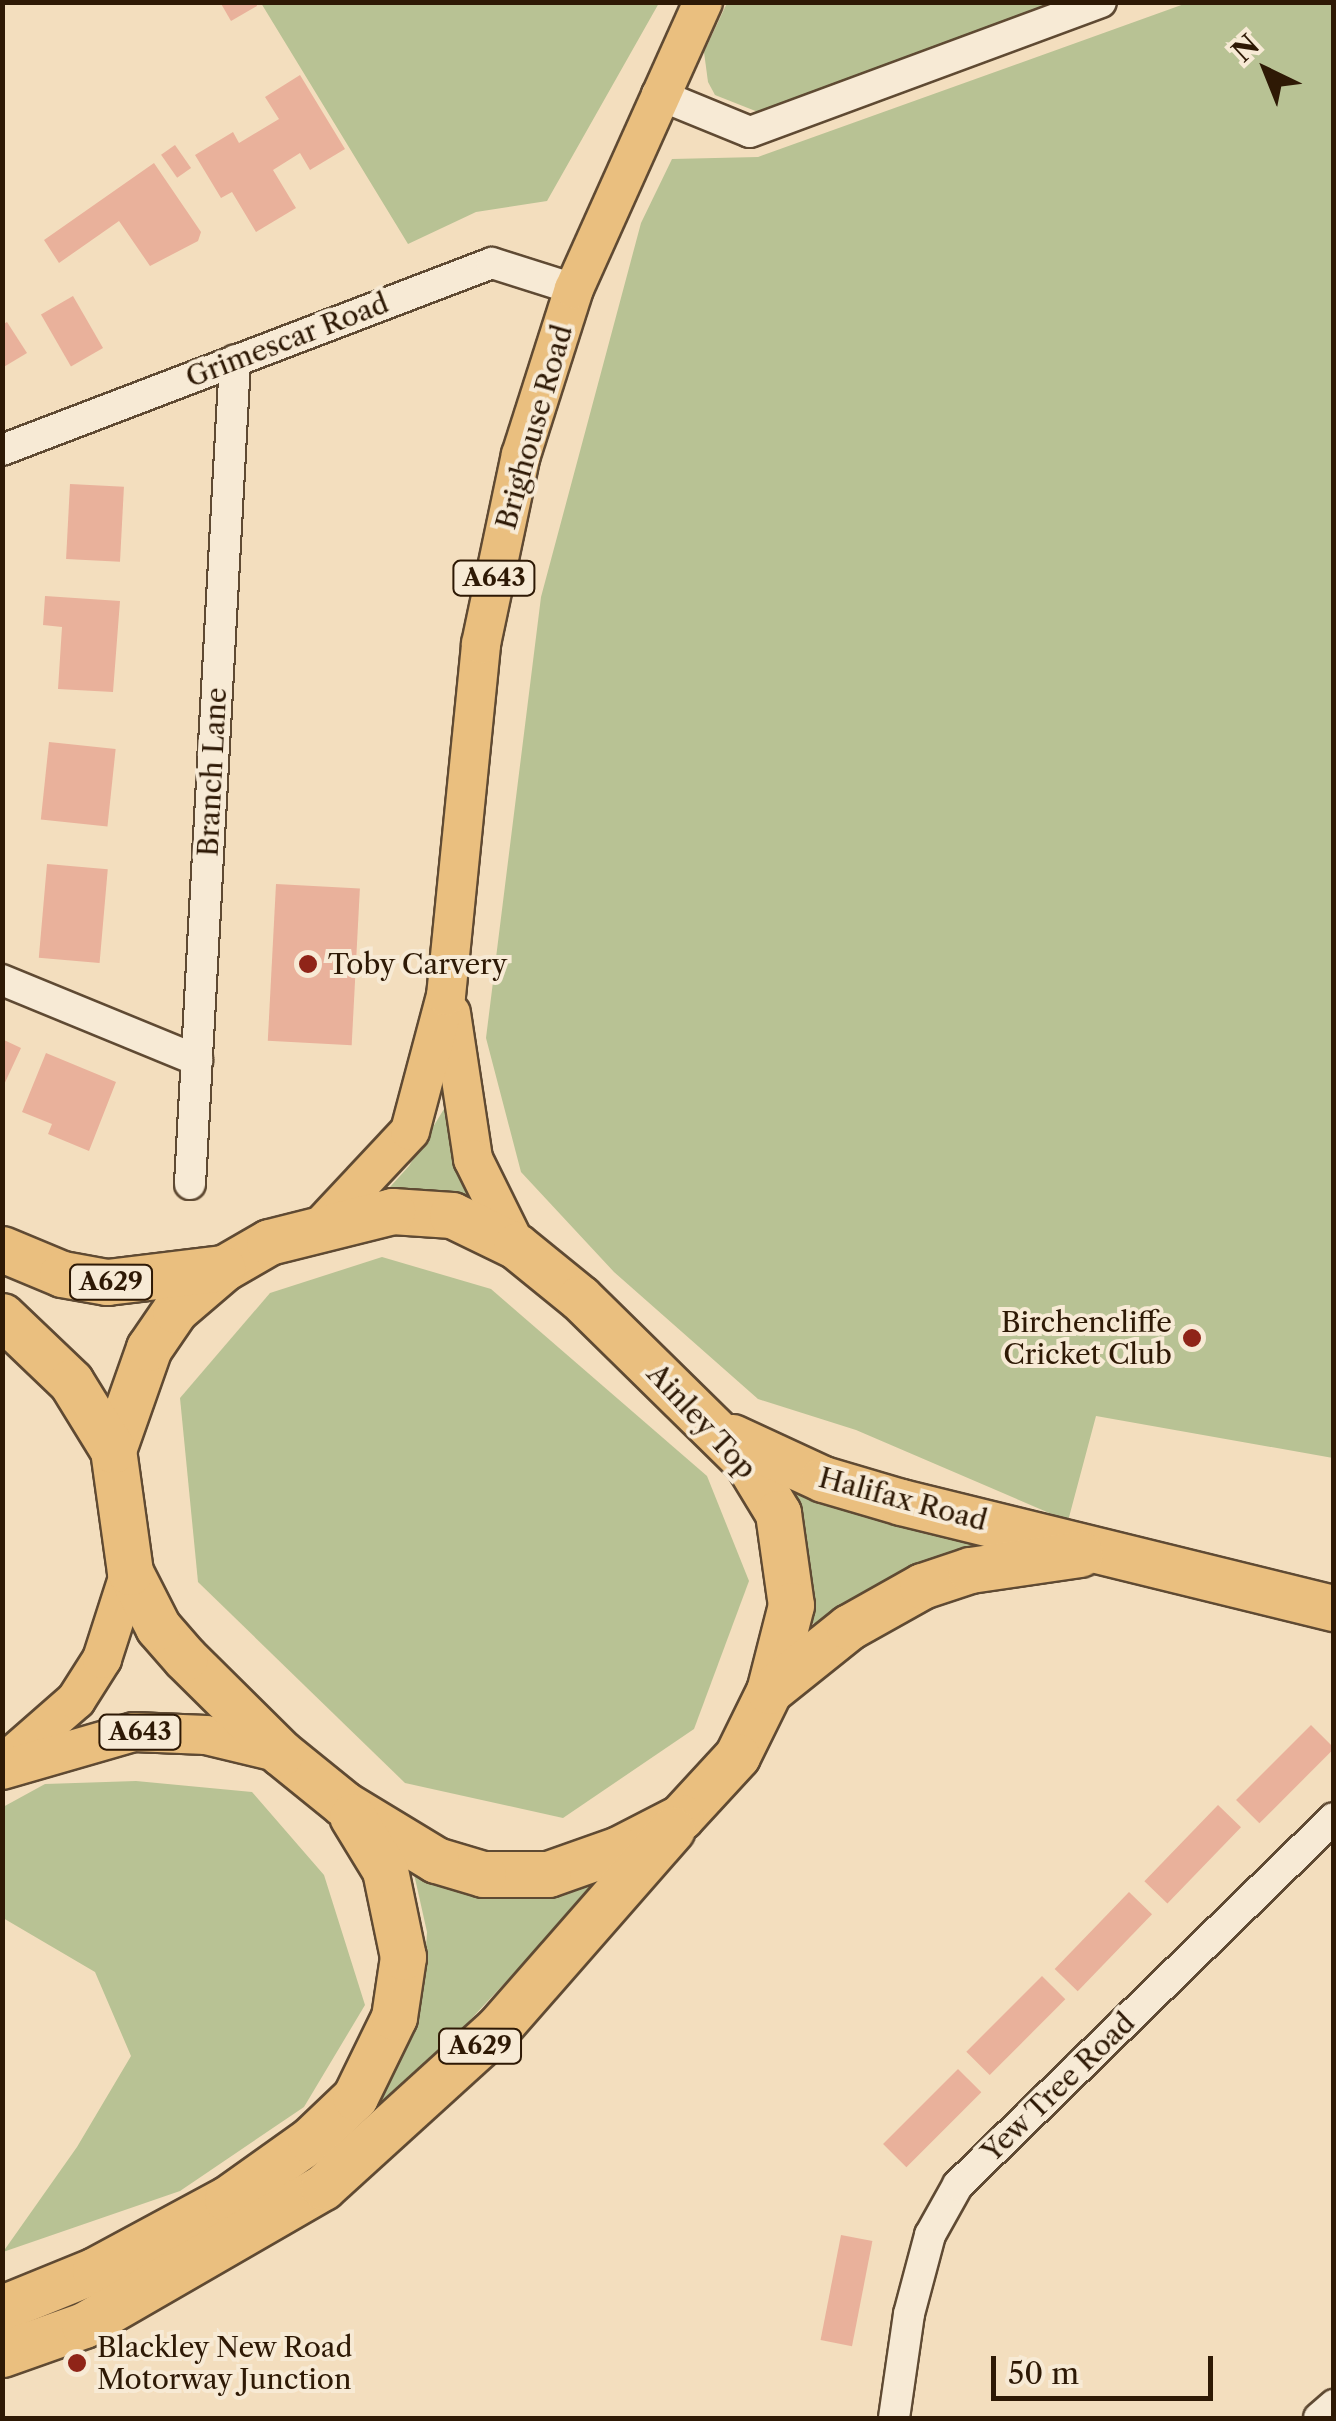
<!DOCTYPE html>
<html>
<head>
<meta charset="utf-8">
<style>
  body { margin:0 }
  #map { position:relative; width:1336px; height:2421px; overflow:hidden; background:#f3debe; font-family:"Libre Caslon Text",serif }
  div>[style] { position:absolute }
  [style*='--x'] { left:calc(var(--x)*1px); top:calc(var(--y)*1px); width:calc(var(--w)*1px); rotate:calc(var(--a)*1deg) }
  .green>* { inset:0; background:#b8c294 }
  .building>* { inset:0; background:#e9b19b; transform-origin:0 0 }
  .roads { filter:drop-shadow(2px 0 #5f4a33) drop-shadow(-2px 0 #5f4a33) drop-shadow(0 2px #5f4a33) drop-shadow(0 -2px #5f4a33) }
  .minor>* { height:30px; margin:-15px; padding:0 15px; transform-origin:15px; border-radius:15px; background:#f7ead5 }
  .major>* { height:38px; margin:-19px; padding:0 19px; transform-origin:19px; border-radius:19px; background:#eabf7f }
  .highway>* { height:45px; margin:-22.5px; padding:0 22.5px; transform-origin:22.5px; border-radius:22.5px; background:#eabf7f }
  .dots>* { width:28px; height:28px; translate:-50% -50%; box-sizing:border-box; border:5px solid #f7ead5; border-radius:50% }
  span { translate:-50% -50%; white-space:nowrap; text-align:center; line-height:1.15; -webkit-text-stroke:8px #f7ead5; paint-order:stroke }
  .shield-label span { padding:2px 8px; background:#f7ead5; border:2px solid; border-radius:8px; -webkit-text-stroke-width:0 }
  .shield-label { font-size:25px; color:#2e1905; font-weight:700 }
  .street-label { font-size:28px; color:#2e1905 }
  .poi-label { font-size:28px; color:#2e1905 }
  .left { translate:0 -50%; text-align:left }
  .right { translate:-100% -50%; text-align:right }
  .frame { position:absolute; inset:0; border:5px solid #2e1905; pointer-events:none }
  .north { position:absolute; left:1216px; top:20px; width:100px; height:100px; -webkit-text-stroke:8px #f7ead5; paint-order:stroke; rotate:317deg; font-size:28px; font-weight:700; line-height:40px; text-align:center; color:#2e1905 }
  .north::after { content:''; display:block; margin:auto; width:35px; height:45px; background:#2e1905; clip-path:polygon(50% 0,100% 100%,50% 72%,0 100%) }
  .scale { position:absolute; left:991px; top:2356px; width:222px; height:45px; box-sizing:border-box; border:5px solid #2e1905; border-top:0; padding-left:12px; font-size:30px; line-height:35px; white-space:nowrap; color:#2e1905; -webkit-text-stroke:8px #f7ead5; paint-order:stroke }
</style>
</head>
<body>
<div id="map">
  <div class="green">
    <i style="clip-path:polygon(261px 3px,659px 3px,547px 201px,476px 212px,408px 244px)"></i>
    <i style="clip-path:polygon(727px 3px,1055px 3px,758px 112px,715px 95px,708px 82px,704px 52px)"></i>
    <i style="clip-path:polygon(1187px 3px,1333px 3px,1333px 1458px,1096px 1416px,1068px 1521px,856px 1430px,758px 1399px,614px 1272px,521px 1172px,486px 1038px,541px 597px,641px 223px,672px 159px,758px 157px)"></i>
    <i style="clip-path:polygon(444px 1109px,458px 1156px,479px 1214px,380px 1198px,409px 1166px)"></i>
    <i style="clip-path:polygon(382px 1257px,491px 1289px,707px 1476px,749px 1581px,694px 1729px,563px 1818px,405px 1783px,198px 1582px,180px 1398px,270px 1293px)"></i>
    <i style="clip-path:polygon(777px 1481px,1001px 1541px,904px 1572px,825px 1625px,803px 1622px)"></i>
    <i style="clip-path:polygon(136px 1781px,252px 1792px,324px 1875px,365px 2005px,304px 2107px,180px 2191px,3px 2252px,77px 2147px,131px 2056px,95px 1972px,3px 1918px,3px 1807px,45px 1784px)"></i>
    <i style="clip-path:polygon(412px 1865px,607px 1873px,379px 2118px,373px 2105px,407px 2047px,423px 1994px,427px 1932px)"></i>
  </div>
  <div class="building">
    <i style="clip-path:polygon(220px 2px,256px 2px,257px 6px,231px 21px)"></i>
    <i style="clip-path:polygon(300px 75px,345px 149px,310px 170px,300px 153px,273px 170px,296px 208px,256px 232px,232px 192px,221px 198px,195px 155px,233px 132px,239px 143px,279px 119px,265px 97px)"></i>
    <i style="left:175px;top:145px;width:28px;height:17px;rotate:55deg"></i>
    <i style="clip-path:polygon(154px 163px,201px 232px,198px 241px,150px 266px,119px 221px,59px 263px,44px 240px)"></i>
    <i style="left:73px;top:296px;width:60px;height:37px;rotate:60deg"></i>
    <i style="clip-path:polygon(7px 322px,27px 353px,2px 368px,2px 325px)"></i>
    <i style="left:70px;top:484px;width:54px;height:75px;rotate:3deg"></i>
    <i style="clip-path:polygon(45px 596px,120px 601px,113px 692px,58px 689px,62px 627px,43px 625px)"></i>
    <i style="left:49px;top:742px;width:67px;height:78px;rotate:6deg"></i>
    <i style="left:47px;top:864px;width:61px;height:94px;rotate:5deg"></i>
    <i style="left:276px;top:884px;width:84px;height:157px;rotate:3deg"></i>
    <i style="clip-path:polygon(2px 1032px,4px 1040px,21px 1048px,2px 1089px)"></i>
    <i style="clip-path:polygon(46px 1053px,116px 1082px,89px 1151px,48px 1134px,52px 1124px,22px 1112px)"></i>
    <i style="left:1311px;top:1725px;width:33px;height:106px;rotate:45deg"></i>
    <i style="left:1218px;top:1805px;width:32px;height:106px;rotate:44deg"></i>
    <i style="left:1129px;top:1892px;width:32px;height:107px;rotate:44deg"></i>
    <i style="left:1042px;top:1976px;width:33px;height:107px;rotate:45deg"></i>
    <i style="left:958px;top:2069px;width:33px;height:106px;rotate:45deg"></i>
    <i style="left:841px;top:2235px;width:32px;height:107px;rotate:11deg"></i>
  </div>
  <div class="roads">
    <div class="minor">
      <i style="--x:657;--y:94;--w:100;--a:22.2"></i>
      <i style="--x:750;--y:132;--w:374;--a:-20.3"></i>
      <i style="--x:2;--y:450;--w:524;--a:-20.89"></i>
      <i style="--x:492;--y:263;--w:86;--a:17.6"></i>
      <i style="--x:2;--y:980;--w:211;--a:22.3"></i>
      <i style="--x:190;--y:1184;--w:825;--a:-86.87"></i>
      <i style="--x:894;--y:2418;--w:105;--a:-81.8"></i>
      <i style="--x:909;--y:2314;--w:82;--a:-75.1"></i>
      <i style="--x:930;--y:2235;--w:57;--a:-60.8"></i>
      <i style="--x:958;--y:2185;--w:525;--a:-44.31"></i>
      <i style="--x:1319;--y:2418;--w:20;--a:-41"></i>
    </div>
    <div class="major">
      <i style="--x:451;--y:1013;--w:148;--a:81.4"></i>
      <i style="--x:473;--y:1159;--w:97;--a:63.7"></i>
      <i style="--x:323;--y:1224;--w:127;--a:-46.9"></i>
      <i style="--x:410;--y:1131;--w:140;--a:-75.1"></i>
      <i style="--x:446;--y:996;--w:354;--a:-84.3"></i>
      <i style="--x:481;--y:644;--w:193;--a:-78.1"></i>
      <i style="--x:521;--y:455;--w:174;--a:-72.3"></i>
      <i style="--x:574;--y:289;--w:315;--a:-65.8"></i>
      <i style="--x:12;--y:1756;--w:85;--a:-41.2"></i>
      <i style="--x:76;--y:1700;--w:49;--a:-57.6"></i>
      <i style="--x:102;--y:1659;--w:91;--a:-72.2"></i>
      <i style="--x:2;--y:1770;--w:137;--a:-16.1"></i>
      <i style="--x:134;--y:1732;--w:72;--a:2.4"></i>
      <i style="--x:206;--y:1735;--w:77;--a:13.5"></i>
    </div>
    <div class="highway">
      <i style="--x:392;--y:1211;--w:60;--a:3.8"></i>
      <i style="--x:452;--y:1215;--w:71;--a:25.8"></i>
      <i style="--x:516;--y:1246;--w:82;--a:39.1"></i>
      <i style="--x:580;--y:1298;--w:234;--a:44.5"></i>
      <i style="--x:747;--y:1462;--w:60;--a:58.7"></i>
      <i style="--x:778;--y:1513;--w:93;--a:82"></i>
      <i style="--x:791;--y:1605;--w:89;--a:104.3"></i>
      <i style="--x:769;--y:1691;--w:72;--a:116.2"></i>
      <i style="--x:737;--y:1756;--w:83;--a:132.6"></i>
      <i style="--x:681;--y:1817;--w:70;--a:152.7"></i>
      <i style="--x:619;--y:1849;--w:75;--a:160.6"></i>
      <i style="--x:548;--y:1874;--w:65;--a:180"></i>
      <i style="--x:483;--y:1874;--w:49;--a:-163.4"></i>
      <i style="--x:436;--y:1860;--w:108;--a:-148.7"></i>
      <i style="--x:344;--y:1804;--w:81;--a:-141"></i>
      <i style="--x:281;--y:1753;--w:135;--a:-135.3"></i>
      <i style="--x:185;--y:1658;--w:41;--a:-131.1"></i>
      <i style="--x:158;--y:1627;--w:62;--a:-117"></i>
      <i style="--x:130;--y:1572;--w:123;--a:-97.9"></i>
      <i style="--x:113;--y:1450;--w:108;--a:-70.6"></i>
      <i style="--x:149;--y:1348;--w:46;--a:-55.6"></i>
      <i style="--x:175;--y:1310;--w:65;--a:-40.6"></i>
      <i style="--x:224;--y:1268;--w:52;--a:-30"></i>
      <i style="--x:269;--y:1242;--w:127;--a:-14.1"></i>
      <i style="--x:2;--y:1249;--w:65;--a:22.6"></i>
      <i style="--x:62;--y:1274;--w:46;--a:10.1"></i>
      <i style="--x:107;--y:1282;--w:116;--a:-6.9"></i>
      <i style="--x:2;--y:1316;--w:95;--a:43.7"></i>
      <i style="--x:71;--y:1382;--w:80;--a:58.3"></i>
      <i style="--x:732;--y:1437;--w:100;--a:24.8"></i>
      <i style="--x:823;--y:1479;--w:81;--a:16.4"></i>
      <i style="--x:901;--y:1502;--w:446;--a:13.8"></i>
      <i style="--x:769;--y:1691;--w:102;--a:-38.7"></i>
      <i style="--x:849;--y:1627;--w:84;--a:-29.3"></i>
      <i style="--x:922;--y:1586;--w:51;--a:-18.4"></i>
      <i style="--x:970;--y:1570;--w:111;--a:-8.3"></i>
      <i style="--x:2;--y:2308;--w:100;--a:-22.2"></i>
      <i style="--x:95;--y:2270;--w:150;--a:-28.3"></i>
      <i style="--x:227;--y:2199;--w:102;--a:-35.4"></i>
      <i style="--x:310;--y:2140;--w:62;--a:-43.7"></i>
      <i style="--x:355;--y:2097;--w:89;--a:-64"></i>
      <i style="--x:394;--y:2017;--w:61;--a:-81.5"></i>
      <i style="--x:403;--y:1957;--w:89;--a:-101.7"></i>
      <i style="--x:385;--y:1870;--w:63;--a:-121.4"></i>
      <i style="--x:2;--y:2354;--w:87;--a:-19.5"></i>
      <i style="--x:84;--y:2325;--w:276;--a:-30"></i>
      <i style="--x:323;--y:2187;--w:236;--a:-42.3"></i>
      <i style="--x:498;--y:2028;--w:264;--a:-48.8"></i>
    </div>
  </div>
  <div class="dots">
    <i style="left:308px;top:964px;background:#8f2418"></i>
    <i style="left:1192px;top:1338px;background:#8f2418"></i>
    <i style="left:77px;top:2363px;background:#8f2418"></i>
  </div>
  <div class="shield-label">
    <span style="left:494px;top:578px">A643</span>
    <span style="left:111px;top:1282px">A629</span>
    <span style="left:140px;top:1732px">A643</span>
    <span style="left:480px;top:2046px">A629</span>
  </div>
  <div class="street-label">
    <span style="left:287px;top:340px;rotate:-21deg">Grimescar Road</span>
    <span style="left:534px;top:427px;rotate:-74deg">Brighouse Road</span>
    <span style="left:212px;top:772px;rotate:-87deg">Branch Lane</span>
    <span style="left:702px;top:1421px;rotate:47deg">Ainley Top</span>
    <span style="left:903px;top:1499px;rotate:15deg">Halifax Road</span>
    <span style="left:1058px;top:2087px;rotate:-44deg">Yew Tree Road</span>
  </div>
  <div class="poi-label">
    <span class="left" style="left:328px;top:964px">Toby Carvery</span>
    <span class="right" style="left:1172px;top:1338px">Birchencliffe<br>Cricket Club</span>
    <span class="left" style="left:97px;top:2363px">Blackley New Road<br>Motorway Junction</span>
  </div>
  <div class="frame"></div>
  <div class="north">N</div>
  <div class="scale">50 m</div>
</div>
</body>
</html>
